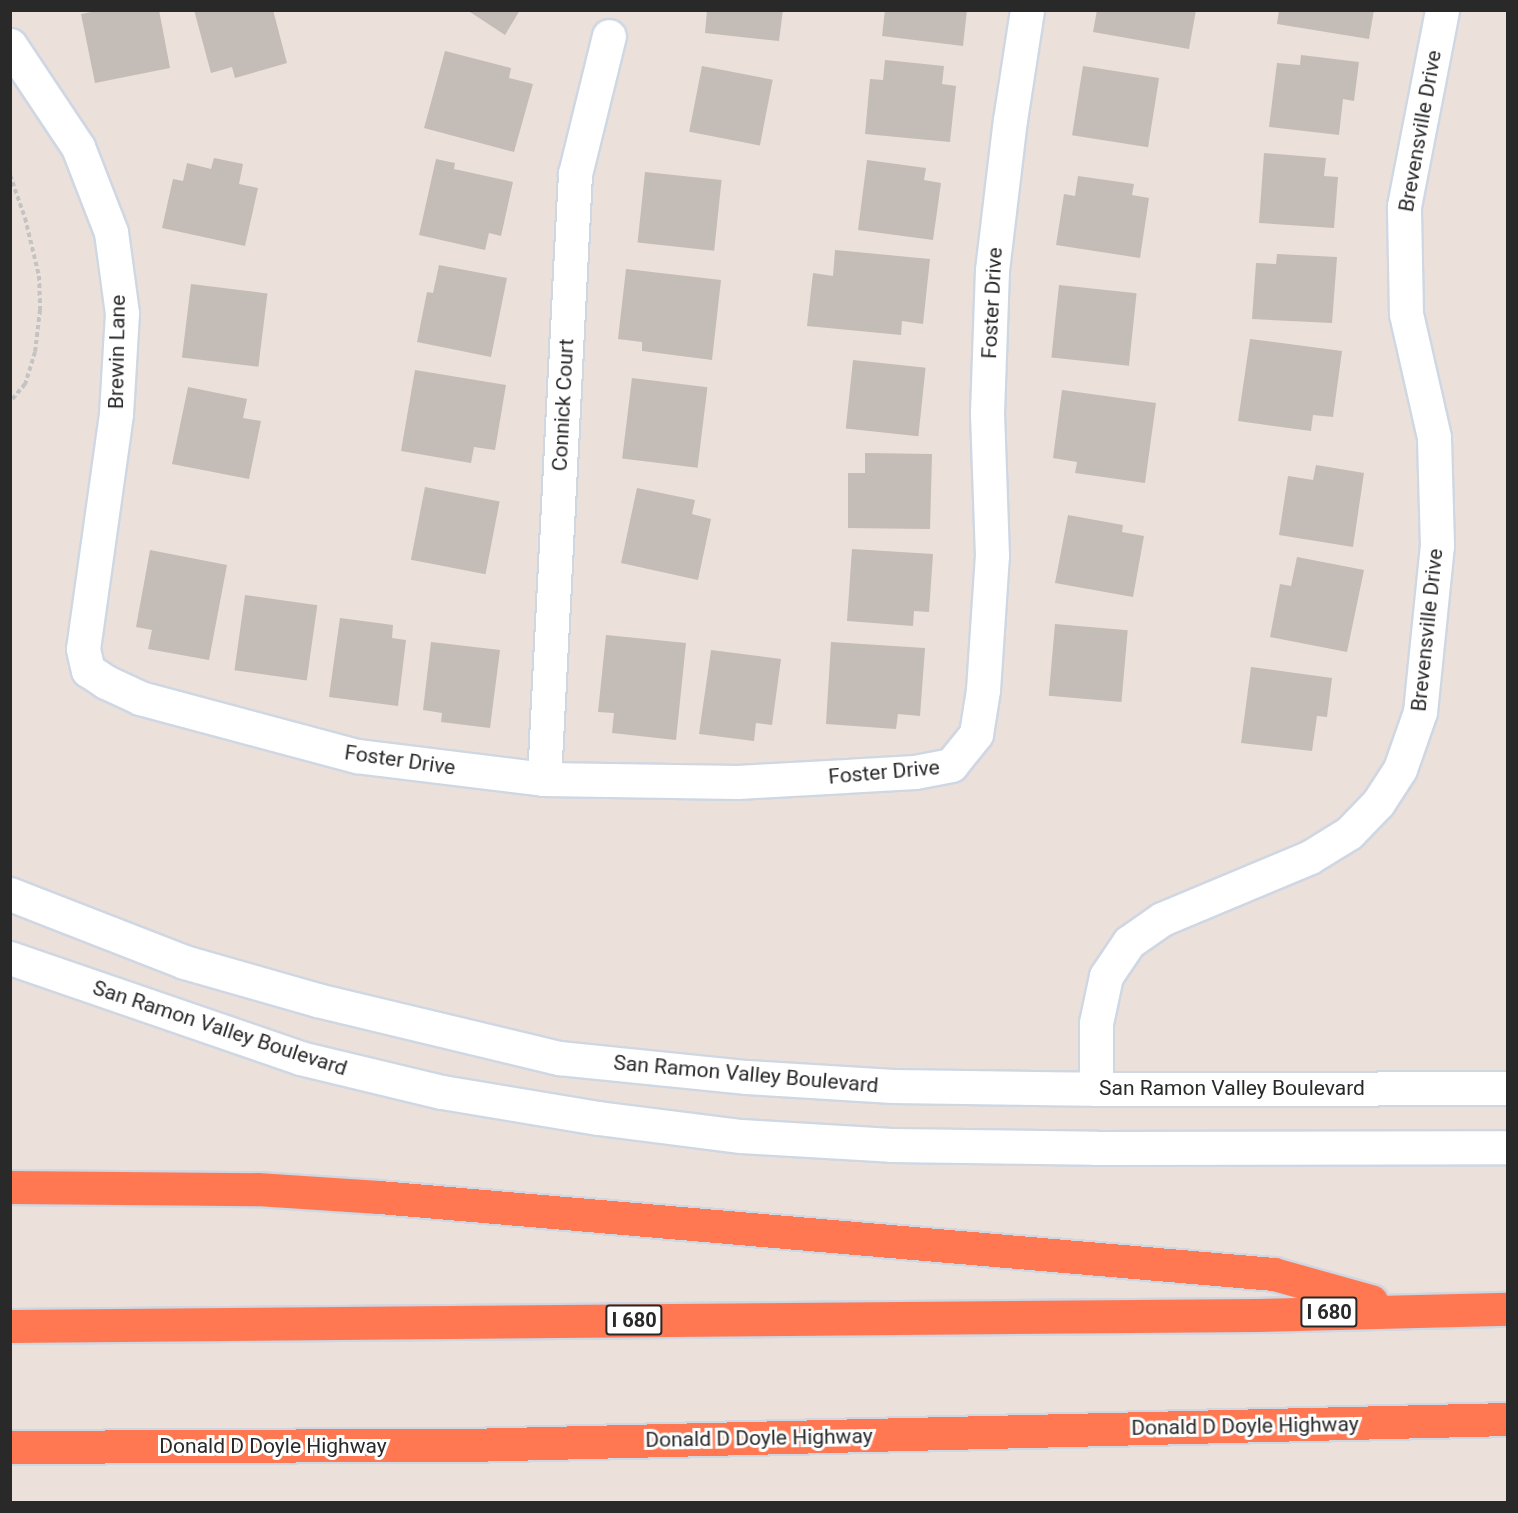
<!DOCTYPE html>
<html>
<head>
<meta charset="utf-8">
<style>
  body { margin:0 }
  #map { position:relative; width:1518px; height:1513px; overflow:hidden; background:#ece0da; font-family:Roboto,sans-serif }
  div>[style] { position:absolute }
  [style*='--x'] { left:calc(var(--x)*1px); top:calc(var(--y)*1px); width:calc(var(--w)*1px); rotate:calc(var(--a)*1deg) }
  .building>* { inset:0; background:#c4bcb6; transform-origin:0 0 }
  .path>* { height:4px; margin-top:-2px; transform-origin:0; background:repeating-linear-gradient(90deg,#c3c3c3 0 4.5px,transparent 0 7.5px) }
  .roads { filter:drop-shadow(2px 0 #cfd7e3) drop-shadow(-2px 0 #cfd7e3) drop-shadow(0 2px #cfd7e3) drop-shadow(0 -2px #cfd7e3) }
  .minor>* { height:33px; margin:-16.5px; padding:0 16.5px; transform-origin:16.5px; border-radius:16.5px; background:#fff }
  .secondary>* { height:33px; margin:-16.5px; padding:0 16.5px; transform-origin:16.5px; border-radius:16.5px; background:#fff }
  .motorway>* { height:33px; margin:-16.5px; padding:0 16.5px; transform-origin:16.5px; border-radius:16.5px; background:#ff7852 }
  span { translate:-50% -50%; white-space:nowrap; text-align:center; line-height:1.15; -webkit-text-stroke:6px #fff; paint-order:stroke }
  .shield-label span { padding:2px 4px; background:#fff; border:2px solid; border-radius:4px; -webkit-text-stroke-width:0 }
  .shield-label { font-size:20px; color:#292929; font-weight:700 }
  .street-label { font-size:21px; color:#292929 }
  .frame { position:absolute; inset:0; border:12px solid #292929; pointer-events:none }
</style>
</head>
<body>
<div id="map">
  <div class="building">
    <i style="clip-path:polygon(101px 10px,159px 10px,170px 68px,95px 83px,81px 14px)"></i>
    <i style="clip-path:polygon(194px 10px,273px 10px,287px 63px,235px 78px,232px 67px,211px 73px)"></i>
    <i style="clip-path:polygon(467px 10px,520px 10px,505px 35px)"></i>
    <i style="clip-path:polygon(707px 10px,783px 10px,779px 41px,705px 33px)"></i>
    <i style="clip-path:polygon(885px 10px,967px 10px,963px 46px,882px 36px)"></i>
    <i style="clip-path:polygon(1097px 10px,1196px 10px,1189px 49px,1093px 32px)"></i>
    <i style="clip-path:polygon(1279px 10px,1374px 10px,1369px 39px,1277px 24px)"></i>
    <i style="clip-path:polygon(445px 51px,511px 68px,509px 78px,533px 84px,514px 152px,424px 128px)"></i>
    <i style="clip-path:polygon(1301px 55px,1359px 62px,1354px 101px,1343px 99px,1339px 135px,1269px 127px,1277px 63px,1300px 65px)"></i>
    <i style="clip-path:polygon(885px 60px,944px 66px,942px 84px,956px 86px,950px 142px,865px 134px,870px 79px,883px 80px)"></i>
    <i style="left:702px;top:66px;width:72px;height:67px;rotate:11deg"></i>
    <i style="left:1083px;top:66px;width:77px;height:70px;rotate:9deg"></i>
    <i style="clip-path:polygon(1264px 153px,1326px 158px,1324px 176px,1338px 177px,1334px 228px,1259px 223px)"></i>
    <i style="clip-path:polygon(214px 158px,243px 164px,239px 184px,258px 188px,245px 246px,162px 228px,173px 179px,183px 181px,187px 163px,211px 169px)"></i>
    <i style="clip-path:polygon(436px 159px,455px 163px,454px 169px,513px 182px,501px 236px,489px 233px,485px 250px,419px 235px)"></i>
    <i style="clip-path:polygon(867px 160px,926px 168px,924px 180px,941px 183px,933px 240px,858px 230px)"></i>
    <i style="left:645px;top:172px;width:77px;height:71px;rotate:6deg"></i>
    <i style="clip-path:polygon(1078px 176px,1134px 184px,1132px 195px,1149px 198px,1140px 258px,1056px 245px,1064px 194px,1075px 196px)"></i>
    <i style="clip-path:polygon(835px 250px,930px 259px,923px 324px,902px 321px,901px 335px,807px 326px,813px 273px,833px 276px)"></i>
    <i style="clip-path:polygon(1277px 254px,1337px 257px,1332px 323px,1252px 319px,1256px 263px,1276px 264px)"></i>
    <i style="clip-path:polygon(439px 265px,507px 278px,491px 357px,417px 342px,427px 292px,433px 293px)"></i>
    <i style="clip-path:polygon(626px 269px,721px 280px,712px 360px,642px 351px,642px 342px,618px 339px)"></i>
    <i style="left:191px;top:284px;width:77px;height:74px;rotate:7deg"></i>
    <i style="left:1059px;top:285px;width:78px;height:73px;rotate:6deg"></i>
    <i style="clip-path:polygon(1250px 339px,1342px 351px,1333px 417px,1313px 415px,1311px 431px,1238px 421px)"></i>
    <i style="left:853px;top:360px;width:73px;height:69px;rotate:6deg"></i>
    <i style="clip-path:polygon(415px 370px,506px 385px,495px 450px,474px 447px,471px 463px,401px 451px)"></i>
    <i style="left:632px;top:378px;width:76px;height:81px;rotate:7deg"></i>
    <i style="clip-path:polygon(188px 387px,247px 399px,243px 418px,261px 421px,249px 479px,172px 464px)"></i>
    <i style="clip-path:polygon(1062px 390px,1156px 403px,1145px 483px,1075px 473px,1077px 462px,1053px 458px)"></i>
    <i style="clip-path:polygon(865px 453px,932px 454px,930px 529px,848px 528px,848px 473px,865px 473px)"></i>
    <i style="clip-path:polygon(1316px 465px,1364px 473px,1353px 547px,1279px 535px,1288px 476px,1313px 480px)"></i>
    <i style="left:425px;top:487px;width:76px;height:74px;rotate:11deg"></i>
    <i style="clip-path:polygon(637px 488px,695px 500px,692px 514px,711px 519px,698px 580px,621px 563px)"></i>
    <i style="clip-path:polygon(1068px 515px,1123px 525px,1122px 532px,1144px 536px,1133px 597px,1055px 583px)"></i>
    <i style="clip-path:polygon(852px 549px,933px 554px,929px 612px,914px 611px,913px 626px,847px 621px)"></i>
    <i style="clip-path:polygon(150px 550px,227px 565px,209px 660px,148px 649px,152px 630px,136px 627px)"></i>
    <i style="clip-path:polygon(1297px 557px,1364px 570px,1347px 652px,1270px 637px,1280px 584px,1291px 586px)"></i>
    <i style="left:245px;top:595px;width:73px;height:76px;rotate:8deg"></i>
    <i style="clip-path:polygon(340px 618px,393px 625px,392px 638px,406px 640px,398px 706px,329px 697px)"></i>
    <i style="left:1055px;top:624px;width:73px;height:72px;rotate:5deg"></i>
    <i style="clip-path:polygon(606px 635px,686px 643px,676px 740px,612px 733px,614px 713px,598px 712px)"></i>
    <i style="clip-path:polygon(431px 642px,500px 650px,490px 728px,441px 722px,442px 713px,423px 710px)"></i>
    <i style="clip-path:polygon(831px 642px,925px 648px,920px 716px,898px 714px,896px 729px,826px 724px)"></i>
    <i style="clip-path:polygon(711px 650px,781px 659px,772px 725px,756px 723px,754px 741px,699px 734px)"></i>
    <i style="clip-path:polygon(1251px 667px,1332px 678px,1327px 717px,1317px 716px,1312px 751px,1241px 743px)"></i>
  </div>
  <div class="path">
    <i style="--x:10;--y:175;--w:46;--a:70.8"></i>
    <i style="--x:25;--y:218;--w:60;--a:76.4"></i>
    <i style="--x:39;--y:276;--w:34;--a:88"></i>
    <i style="--x:40;--y:310;--w:42;--a:96.8"></i>
    <i style="--x:35;--y:352;--w:34;--a:107"></i>
    <i style="--x:25;--y:384;--w:23;--a:130"></i>
  </div>
  <div class="roads">
    <div class="minor">
      <i style="--x:10;--y:45;--w:123;--a:56.3"></i>
      <i style="--x:78;--y:147;--w:91;--a:68.8"></i>
      <i style="--x:111;--y:232;--w:82;--a:82.3"></i>
      <i style="--x:122;--y:313;--w:101;--a:93.4"></i>
      <i style="--x:116;--y:414;--w:237;--a:98"></i>
      <i style="--x:83;--y:649;--w:22;--a:77"></i>
      <i style="--x:88;--y:670;--w:22;--a:34"></i>
      <i style="--x:106;--y:682;--w:38;--a:25"></i>
      <i style="--x:140;--y:698;--w:225;--a:15"></i>
      <i style="--x:357;--y:756;--w:188;--a:7"></i>
      <i style="--x:544;--y:779;--w:193;--a:0.9"></i>
      <i style="--x:737;--y:782;--w:178;--a:-3.2"></i>
      <i style="--x:915;--y:772;--w:37;--a:-11"></i>
      <i style="--x:951;--y:765;--w:40;--a:-51"></i>
      <i style="--x:976;--y:734;--w:45;--a:-81"></i>
      <i style="--x:983;--y:690;--w:134;--a:-86.2"></i>
      <i style="--x:992;--y:556;--w:143;--a:-92"></i>
      <i style="--x:987;--y:413;--w:143;--a:-88"></i>
      <i style="--x:992;--y:270;--w:151;--a:-83.2"></i>
      <i style="--x:1010;--y:120;--w:111;--a:-81.2"></i>
      <i style="--x:544;--y:779;--w:606;--a:-87.07"></i>
      <i style="--x:575;--y:174;--w:142;--a:-76.2"></i>
      <i style="--x:1096;--y:1089;--w:66;--a:-90"></i>
      <i style="--x:1096;--y:1023;--w:48;--a:-78"></i>
      <i style="--x:1106;--y:976;--w:41;--a:-55.9"></i>
      <i style="--x:1129;--y:942;--w:40;--a:-34.9"></i>
      <i style="--x:1162;--y:919;--w:160;--a:-22.7"></i>
      <i style="--x:1310;--y:857;--w:46;--a:-31.6"></i>
      <i style="--x:1349;--y:833;--w:42;--a:-46"></i>
      <i style="--x:1378;--y:803;--w:40;--a:-57.1"></i>
      <i style="--x:1400;--y:769;--w:60;--a:-70.7"></i>
      <i style="--x:1420;--y:712;--w:167;--a:-84.2"></i>
      <i style="--x:1437;--y:546;--w:109;--a:-91.6"></i>
      <i style="--x:1434;--y:437;--w:126;--a:-102.8"></i>
      <i style="--x:1406;--y:314;--w:108;--a:-91.1"></i>
      <i style="--x:1404;--y:206;--w:200;--a:-79"></i>
    </div>
    <div class="secondary">
      <i style="--x:10;--y:894;--w:187;--a:21.3"></i>
      <i style="--x:184;--y:962;--w:138;--a:15.9"></i>
      <i style="--x:317;--y:1000;--w:249;--a:13.5"></i>
      <i style="--x:559;--y:1058;--w:189;--a:5.8"></i>
      <i style="--x:747;--y:1077;--w:146;--a:3.5"></i>
      <i style="--x:893;--y:1086;--w:203;--a:0.8"></i>
      <i style="--x:1096;--y:1089;--w:412;--a:-0.1"></i>
      <i style="--x:10;--y:958;--w:307;--a:19"></i>
      <i style="--x:300;--y:1058;--w:146;--a:13.5"></i>
      <i style="--x:442;--y:1092;--w:158;--a:9.5"></i>
      <i style="--x:598;--y:1118;--w:144;--a:7.2"></i>
      <i style="--x:741;--y:1136;--w:150;--a:3.4"></i>
      <i style="--x:891;--y:1145;--w:205;--a:0.8"></i>
      <i style="--x:1096;--y:1148;--w:412;--a:-0.1"></i>
    </div>
    <div class="motorway">
      <i style="--x:10;--y:1187;--w:247;--a:0.5"></i>
      <i style="--x:257;--y:1189;--w:122;--a:3.8"></i>
      <i style="--x:379;--y:1197;--w:898;--a:4.92"></i>
      <i style="--x:1274;--y:1274;--w:101;--a:15.6"></i>
      <i style="--x:10;--y:1326;--w:1247;--a:-0.51"></i>
      <i style="--x:1257;--y:1315;--w:251;--a:-1.4"></i>
      <i style="--x:10;--y:1447;--w:457;--a:-0.3"></i>
      <i style="--x:467;--y:1445;--w:1041;--a:-1.43"></i>
    </div>
  </div>
  <div class="shield-label">
    <span style="left:1329px;top:1312px">I 680</span>
    <span style="left:634px;top:1320px">I 680</span>
  </div>
  <div class="street-label">
    <span style="left:1420px;top:131px;rotate:-80deg">Brevensville Drive</span>
    <span style="left:992px;top:303px;rotate:-87deg">Foster Drive</span>
    <span style="left:117px;top:352px;rotate:-89deg">Brewin Lane</span>
    <span style="left:563px;top:405px;rotate:-87deg">Connick Court</span>
    <span style="left:1427px;top:630px;rotate:-84deg">Brevensville Drive</span>
    <span style="left:400px;top:760px;rotate:8deg">Foster Drive</span>
    <span style="left:884px;top:772px;rotate:-5deg">Foster Drive</span>
    <span style="left:220px;top:1028px;rotate:18deg">San Ramon Valley Boulevard</span>
    <span style="left:746px;top:1074px;rotate:5deg">San Ramon Valley Boulevard</span>
    <span style="left:1232px;top:1088px">San Ramon Valley Boulevard</span>
    <span style="left:1245px;top:1426px;rotate:-1deg">Donald D Doyle Highway</span>
    <span style="left:759px;top:1438px;rotate:-1deg">Donald D Doyle Highway</span>
    <span style="left:273px;top:1446px">Donald D Doyle Highway</span>
  </div>
  <div class="frame"></div>
</div>
</body>
</html>
